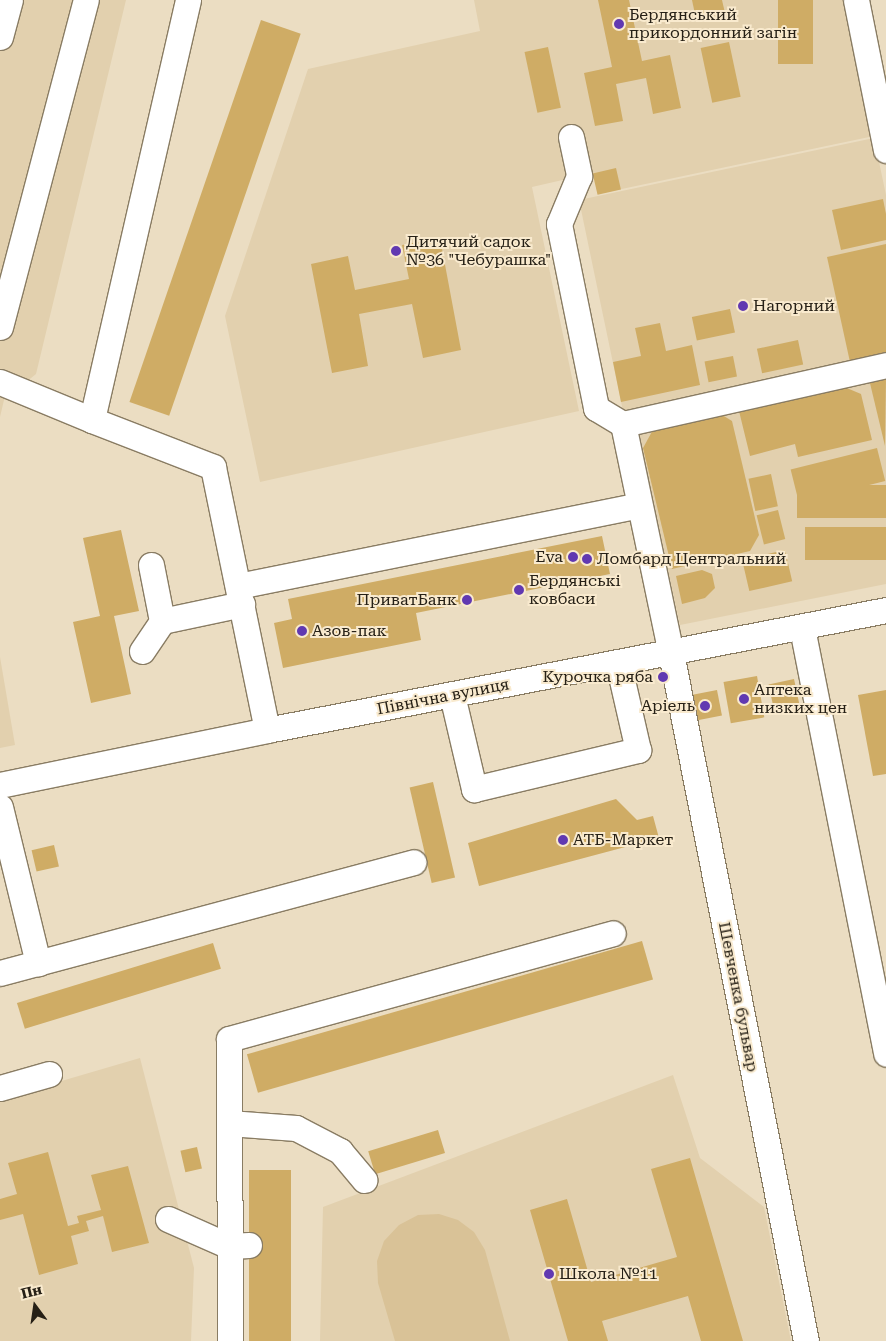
<!DOCTYPE html>
<html>
<head>
<meta charset="utf-8">
<style>
  body { margin:0 }
  #map { position:relative; width:886px; height:1341px; overflow:hidden; background:#ebddc2; font-family:"Roboto Serif",serif }
  div>[style] { position:absolute }
  [style*='--x'] { left:calc(var(--x)*1px); top:calc(var(--y)*1px); width:calc(var(--w)*1px); rotate:calc(var(--a)*1deg) }
  .built>* { inset:0; background:#e2d0ae }
  .green>* { inset:0; background:#d9c297 }
  .building>* { inset:0; background:#cfac65; transform-origin:0 0 }
  .roads { filter:drop-shadow(1px 0 #897c63) drop-shadow(-1px 0 #897c63) drop-shadow(0 1px #897c63) drop-shadow(0 -1px #897c63) }
  .minor>* { height:25px; margin:-12.5px; padding:0 12.5px; transform-origin:12.5px; border-radius:12.5px; background:#fff }
  .dots>* { width:14px; height:14px; translate:-50% -50%; box-sizing:border-box; border:2px solid #f9eace; border-radius:50% }
  span { translate:-50% -50%; white-space:nowrap; text-align:center; line-height:1.15; -webkit-text-stroke:4px #f9eace; paint-order:stroke }
  .poi-label { font-size:16px; color:#262016 }
  .left { translate:0 -50%; text-align:left }
  .right { translate:-100% -50%; text-align:right }
  .street-label { font-size:16px; color:#262016 }
  .north { position:absolute; left:10px; top:1281px; width:50px; height:50px; -webkit-text-stroke:4px #f9eace; paint-order:stroke; rotate:346deg; font-size:14px; font-weight:700; line-height:20px; text-align:center; color:#262016 }
  .north::after { content:''; display:block; margin:auto; width:18px; height:22px; background:#262016; clip-path:polygon(50% 0,100% 100%,50% 72%,0 100%) }
</style>
</head>
<body>
<div id="map">
  <div class="built">
    <i style="clip-path:polygon(22px 0,126px 0,36px 374px,4px 400px,0 417px,0 10px)"></i>
    <i style="clip-path:polygon(474px 0,846px 0,874px 136px,598px 194px,593px 173px,532px 187px,579px 411px,260px 482px,225px 316px,308px 69px,480px 31px)"></i>
    <i style="clip-path:polygon(874px 138px,886px 195px,886px 584px,680px 625px,635px 419px,623px 411px,579px 200px)"></i>
    <i style="clip-path:polygon(0 657px,15px 745px,0 748px)"></i>
    <i style="clip-path:polygon(140px 1058px,194px 1268px,191px 1341px,0 1341px,0 1099px)"></i>
    <i style="clip-path:polygon(673px 1075px,700px 1158px,764px 1207px,791px 1341px,320px 1341px,323px 1207px)"></i>
  </div>
  <div class="green">
    <i style="clip-path:polygon(439px 1214px,458px 1220px,474px 1232px,485px 1250px,510px 1341px,395px 1341px,378px 1283px,377px 1261px,384px 1241px,399px 1225px,418px 1215px)"></i>
  </div>
  <div class="building">
    <i style="clip-path:polygon(598px 0,629px 0,642px 61px,670px 55px,681px 108px,653px 114px,646px 78px,616px 84px,623px 121px,595px 126px,584px 73px,612px 67px)"></i>
    <i style="clip-path:polygon(692px 0,722px 0,725px 13px,696px 19px)"></i>
    <i style="left:778px;top:0;width:35px;height:64px"></i>
    <i style="left:261px;top:20px;width:42px;height:404px;rotate:19deg"></i>
    <i style="left:729px;top:42px;width:56px;height:29px;rotate:78deg"></i>
    <i style="left:548px;top:47px;width:62px;height:24px;rotate:78deg"></i>
    <i style="left:616px;top:168px;width:22px;height:24px;rotate:77deg"></i>
    <i style="clip-path:polygon(883px 199px,886px 214px,886px 240px,841px 250px,832px 210px)"></i>
    <i style="clip-path:polygon(440px 238px,461px 350px,423px 358px,412px 304px,359px 314px,368px 366px,332px 373px,311px 264px,348px 256px,355px 290px,409px 279px,402px 245px)"></i>
    <i style="clip-path:polygon(886px 244px,886px 354px,850px 362px,827px 257px)"></i>
    <i style="left:730px;top:309px;width:24px;height:39px;rotate:78deg"></i>
    <i style="clip-path:polygon(660px 323px,666px 351px,692px 345px,700px 385px,621px 402px,613px 362px,641px 356px,635px 328px)"></i>
    <i style="left:798px;top:340px;width:25px;height:42px;rotate:78deg"></i>
    <i style="left:733px;top:356px;width:21px;height:29px;rotate:79deg"></i>
    <i style="clip-path:polygon(880px 377px,886px 378px,885px 446px,869px 379px)"></i>
    <i style="clip-path:polygon(842px 386px,861px 394px,872px 440px,798px 457px,795px 444px,750px 456px,739px 411px,753px 399px)"></i>
    <i style="clip-path:polygon(719px 413px,732px 421px,759px 535px,750px 551px,672px 569px,643px 448px,654px 428px)"></i>
    <i style="left:877px;top:448px;width:34px;height:89px;rotate:76deg"></i>
    <i style="left:771px;top:474px;width:33px;height:23px;rotate:78deg"></i>
    <i style="left:886px;top:485px;width:33px;height:89px;rotate:90deg"></i>
    <i style="left:778px;top:510px;width:30px;height:22px;rotate:76deg"></i>
    <i style="left:886px;top:527px;width:33px;height:81px;rotate:90deg"></i>
    <i style="clip-path:polygon(121px 530px,139px 611px,114px 616px,131px 694px,91px 703px,73px 622px,100px 616px,83px 538px)"></i>
    <i style="clip-path:polygon(602px 536px,610px 574px,416px 613px,421px 640px,283px 668px,274px 623px,292px 619px,288px 599px)"></i>
    <i style="left:785px;top:550px;width:32px;height:44px;rotate:77deg"></i>
    <i style="clip-path:polygon(702px 570px,712px 574px,715px 588px,705px 598px,682px 604px,676px 576px)"></i>
    <i style="left:757px;top:676px;width:42px;height:34px;rotate:80deg"></i>
    <i style="left:794px;top:679px;width:25px;height:26px;rotate:78deg"></i>
    <i style="left:717px;top:690px;width:26px;height:30px;rotate:79deg"></i>
    <i style="clip-path:polygon(886px 690px,886px 774px,873px 776px,858px 695px)"></i>
    <i style="left:433px;top:782px;width:98px;height:24px;rotate:77deg"></i>
    <i style="clip-path:polygon(616px 799px,637px 820px,653px 816px,659px 838px,479px 886px,468px 843px)"></i>
    <i style="left:54px;top:845px;width:22px;height:23px;rotate:77deg"></i>
    <i style="left:642px;top:941px;width:40px;height:411px;rotate:74deg"></i>
    <i style="left:213px;top:943px;width:27px;height:205px;rotate:73deg"></i>
    <i style="left:438px;top:1130px;width:24px;height:73px;rotate:73deg"></i>
    <i style="left:197px;top:1147px;width:22px;height:17px;rotate:77deg"></i>
    <i style="clip-path:polygon(48px 1152px,68px 1226px,79px 1223px,77px 1216px,101px 1210px,91px 1175px,128px 1166px,149px 1243px,112px 1252px,103px 1216px,86px 1221px,89px 1231px,71px 1236px,78px 1264px,39px 1275px,23px 1214px,0 1220px,0 1199px,17px 1194px,8px 1163px)"></i>
    <i style="clip-path:polygon(690px 1158px,743px 1341px,701px 1341px,688px 1296px,602px 1321px,608px 1341px,568px 1341px,530px 1210px,567px 1199px,591px 1282px,677px 1257px,651px 1169px)"></i>
    <i style="left:249px;top:1170px;width:42px;height:171px"></i>
  </div>
  <div class="roads">
    <div class="minor">
      <i style="--x:188;--y:0;--w:431;--a:102.9"></i>
      <i style="--x:92;--y:420;--w:130;--a:21.2"></i>
      <i style="--x:213;--y:467;--w:268;--a:78.4"></i>
      <i style="--x:856;--y:0;--w:153;--a:78.7"></i>
      <i style="--x:0;--y:37;--w:38;--a:-75"></i>
      <i style="--x:571;--y:137;--w:40;--a:78"></i>
      <i style="--x:579;--y:176;--w:52;--a:112.6"></i>
      <i style="--x:559;--y:224;--w:188;--a:78.6"></i>
      <i style="--x:596;--y:408;--w:31;--a:31"></i>
      <i style="--x:623;--y:424;--w:234;--a:78.2"></i>
      <i style="--x:671;--y:653;--w:701;--a:78.9"></i>
      <i style="--x:0;--y:327;--w:338;--a:-75.3"></i>
      <i style="--x:0;--y:382;--w:100;--a:22.4"></i>
      <i style="--x:623;--y:424;--w:270;--a:-12.6"></i>
      <i style="--x:151;--y:565;--w:57;--a:78.9"></i>
      <i style="--x:162;--y:621;--w:82;--a:-12"></i>
      <i style="--x:238;--y:586;--w:409;--a:-11.4"></i>
      <i style="--x:802;--y:628;--w:434;--a:78.8"></i>
      <i style="--x:142;--y:651;--w:36;--a:-56"></i>
      <i style="--x:452;--y:695;--w:97;--a:76.8"></i>
      <i style="--x:474;--y:789;--w:169;--a:-13.4"></i>
      <i style="--x:638;--y:750;--w:89;--a:-102.9"></i>
      <i style="--x:0;--y:785;--w:273;--a:-11.6"></i>
      <i style="--x:267;--y:730;--w:631;--a:-10.97"></i>
      <i style="--x:0;--y:807;--w:161;--a:76.3"></i>
      <i style="--x:0;--y:973;--w:428;--a:-15"></i>
      <i style="--x:0;--y:1088;--w:51;--a:-15.9"></i>
      <i style="--x:229;--y:1123;--w:67;--a:4.3"></i>
      <i style="--x:296;--y:1128;--w:50;--a:27.6"></i>
      <i style="--x:340;--y:1151;--w:38;--a:50"></i>
      <i style="--x:168;--y:1219;--w:67;--a:23.9"></i>
      <i style="--x:229;--y:1246;--w:20;--a:-3"></i>
      <i style="--x:230;--y:1341;--w:302;--a:-90.2"></i>
      <i style="--x:229;--y:1039;--w:398;--a:-15.4"></i>
    </div>
  </div>
  <div class="dots">
    <i style="left:619px;top:24px;background:#6139b1"></i>
    <i style="left:396px;top:251px;background:#6139b1"></i>
    <i style="left:743px;top:306px;background:#6139b1"></i>
    <i style="left:573px;top:557px;background:#6139b1"></i>
    <i style="left:587px;top:559px;background:#6139b1"></i>
    <i style="left:519px;top:590px;background:#6139b1"></i>
    <i style="left:467px;top:600px;background:#6139b1"></i>
    <i style="left:302px;top:631px;background:#6139b1"></i>
    <i style="left:663px;top:677px;background:#6139b1"></i>
    <i style="left:744px;top:699px;background:#6139b1"></i>
    <i style="left:705px;top:706px;background:#6139b1"></i>
    <i style="left:563px;top:840px;background:#6139b1"></i>
    <i style="left:549px;top:1274px;background:#6139b1"></i>
  </div>
  <div class="poi-label">
    <span class="left" style="left:629px;top:24px">Бердянський<br>прикордонний загін</span>
    <span class="left" style="left:406px;top:251px">Дитячий садок<br>№36 "Чебурашка"</span>
    <span class="left" style="left:753px;top:306px">Нагорний</span>
    <span class="right" style="left:563px;top:557px">Eva</span>
    <span class="left" style="left:597px;top:559px">Ломбард Центральний</span>
    <span class="left" style="left:529px;top:590px">Бердянські<br>ковбаси</span>
    <span class="right" style="left:457px;top:600px">ПриватБанк</span>
    <span class="left" style="left:312px;top:631px">Азов-пак</span>
    <span class="right" style="left:653px;top:677px">Курочка ряба</span>
    <span class="left" style="left:754px;top:699px">Аптека<br>низких цен</span>
    <span class="right" style="left:695px;top:706px">Аріель</span>
    <span class="left" style="left:573px;top:840px">АТБ-Маркет</span>
    <span class="left" style="left:559px;top:1274px">Школа №11</span>
  </div>
  <div class="street-label">
    <span style="left:443px;top:697px;rotate:-11deg">Північна вулиця</span>
    <span style="left:738px;top:997px;rotate:79deg">Шевченка бульвар</span>
  </div>
  <div class="north">Пн</div>
</div>
</body>
</html>
